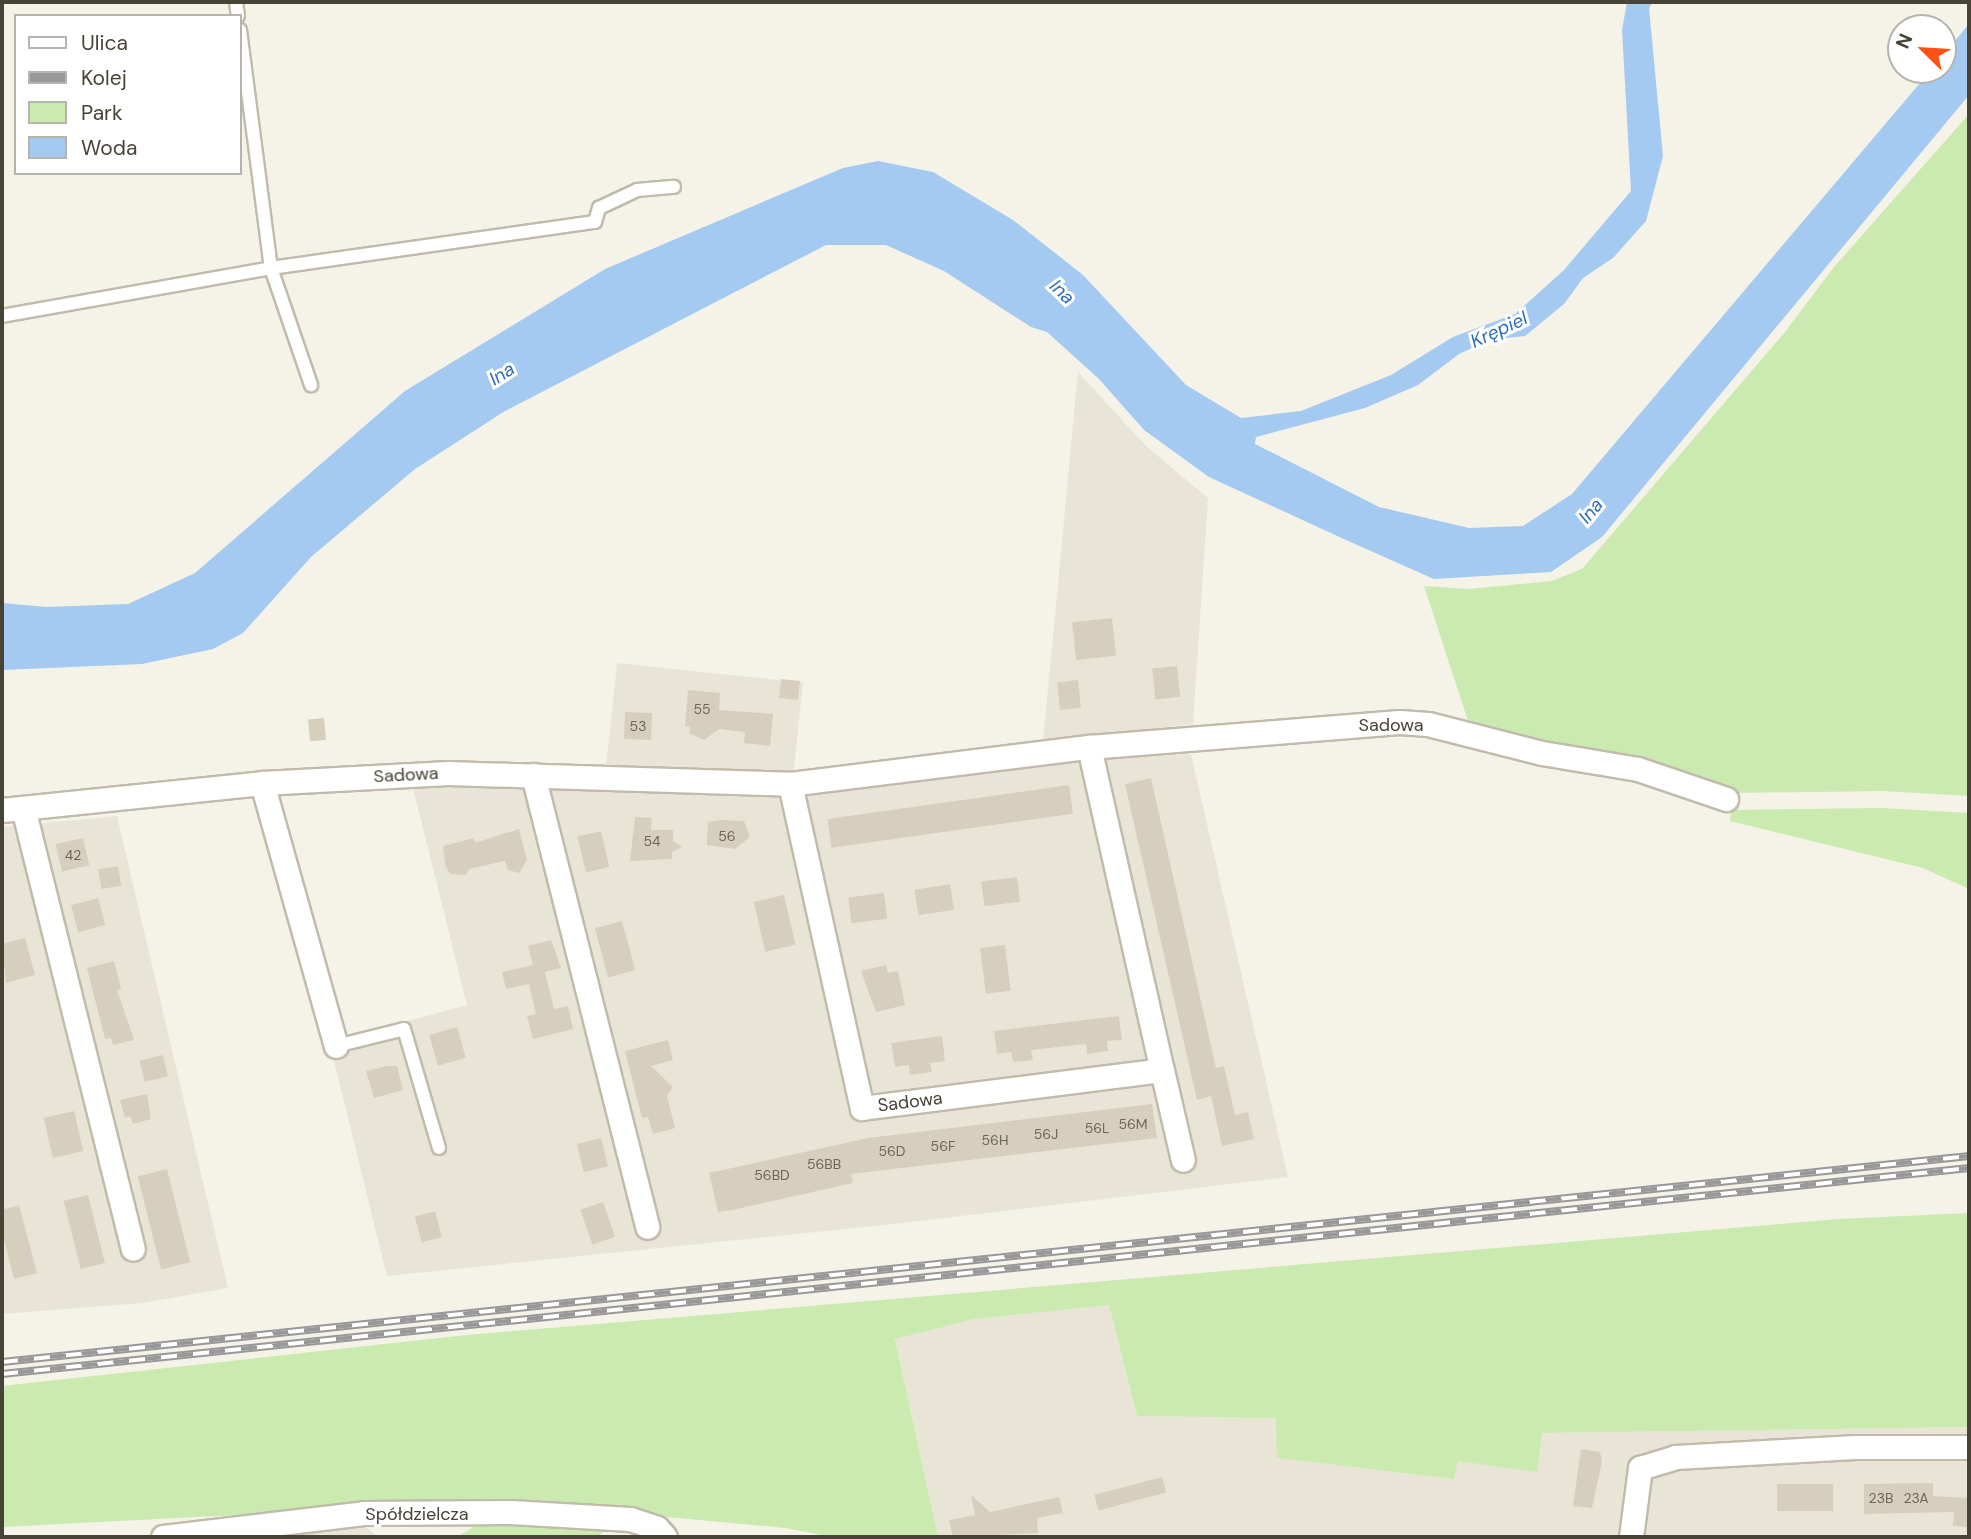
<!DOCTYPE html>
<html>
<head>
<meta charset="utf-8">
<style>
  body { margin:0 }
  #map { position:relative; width:1971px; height:1539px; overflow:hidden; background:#f5f2e8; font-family:"DM Sans",sans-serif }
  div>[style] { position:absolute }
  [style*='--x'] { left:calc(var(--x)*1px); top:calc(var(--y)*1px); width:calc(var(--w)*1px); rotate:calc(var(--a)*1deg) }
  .residential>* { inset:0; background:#e9e5d6; transform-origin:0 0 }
  .green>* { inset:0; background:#caeab0 }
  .water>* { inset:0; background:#a4caf2 }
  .building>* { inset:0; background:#d7cfbd; transform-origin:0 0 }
  .roads { filter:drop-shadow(2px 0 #c0bbab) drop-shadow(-2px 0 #c0bbab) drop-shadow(0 2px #c0bbab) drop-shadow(0 -2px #c0bbab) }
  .service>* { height:12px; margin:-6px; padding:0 6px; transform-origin:6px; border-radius:6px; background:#fff }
  .minor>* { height:23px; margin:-11.5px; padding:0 11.5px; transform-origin:11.5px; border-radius:11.5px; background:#fff }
  .rail>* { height:8px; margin-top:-4px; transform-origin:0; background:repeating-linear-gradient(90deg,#fff 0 16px,#989898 0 32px); box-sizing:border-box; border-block:2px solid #989898 }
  span { translate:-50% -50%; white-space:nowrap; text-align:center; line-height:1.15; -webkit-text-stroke:6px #fff; paint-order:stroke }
  .number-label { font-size:14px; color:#6c6658 }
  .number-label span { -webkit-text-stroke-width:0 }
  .street-label { font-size:18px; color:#484337 }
  .water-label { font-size:19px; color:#2c6fb8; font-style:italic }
  .frame { position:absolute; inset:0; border:4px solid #484337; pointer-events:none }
  .legend { position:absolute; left:14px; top:14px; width:228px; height:161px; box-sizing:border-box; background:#fff; border:2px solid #b6b4af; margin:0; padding:9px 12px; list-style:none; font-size:21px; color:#484337 }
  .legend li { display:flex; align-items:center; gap:14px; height:35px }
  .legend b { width:35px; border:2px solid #b6b4af }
  .north { position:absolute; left:1887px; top:14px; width:70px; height:70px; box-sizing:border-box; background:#fff; border:2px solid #b6b4af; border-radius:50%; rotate:294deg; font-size:19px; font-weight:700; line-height:28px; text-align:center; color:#484337 }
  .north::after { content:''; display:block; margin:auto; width:24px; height:32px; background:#ff5015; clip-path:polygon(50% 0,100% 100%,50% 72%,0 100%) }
</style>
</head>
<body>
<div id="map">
  <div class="residential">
    <i style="clip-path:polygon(1078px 372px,1146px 446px,1208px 498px,1193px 724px,1043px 742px)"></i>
    <i style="left:617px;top:663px;width:187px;height:103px;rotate:6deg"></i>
    <i style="clip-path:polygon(1191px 754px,1288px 1177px,894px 1224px,387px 1276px,329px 1042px,467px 1005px,412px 784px,771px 797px,1073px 761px)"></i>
    <i style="clip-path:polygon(117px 816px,228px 1288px,142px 1303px,2px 1314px,2px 827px)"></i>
    <i style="clip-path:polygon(1109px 1305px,1137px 1416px,1277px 1418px,1277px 1458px,1454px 1479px,1458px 1460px,1542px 1433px,1969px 1427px,1969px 1537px,938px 1537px,895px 1338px,974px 1319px)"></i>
    <i style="clip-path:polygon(359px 1522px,378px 1537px,220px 1537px)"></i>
  </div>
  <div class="green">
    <i style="clip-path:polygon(1969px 114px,1969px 796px,1882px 791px,1733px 793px,1473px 736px,1424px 586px,1469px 589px,1552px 581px,1582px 569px,1785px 332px,1834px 267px)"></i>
    <i style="clip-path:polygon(1881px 808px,1969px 813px,1969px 889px,1923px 868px,1730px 821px,1731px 810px)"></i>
    <i style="clip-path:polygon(1969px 1213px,1969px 1427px,1542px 1433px,1537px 1472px,1458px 1461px,1454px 1479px,1277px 1458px,1276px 1418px,1137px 1416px,1109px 1305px,974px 1319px,895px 1339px,938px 1537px,831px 1537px,786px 1528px,569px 1508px,530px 1500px,2px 1527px,2px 1386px,467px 1335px,1839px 1219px)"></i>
    <i style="clip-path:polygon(488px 1518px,609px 1526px,598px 1537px,457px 1537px)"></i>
  </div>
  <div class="water">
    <i style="clip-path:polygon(1627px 2px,1653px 2px,1649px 8px,1663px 156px,1646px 221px,1613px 258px,1583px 278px,1564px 304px,1525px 336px,1489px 340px,1459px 354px,1418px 385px,1365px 408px,1256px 437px,1255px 444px,1379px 507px,1469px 528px,1523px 526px,1572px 494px,1931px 70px,1943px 70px,1943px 55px,1969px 24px,1969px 95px,1602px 537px,1551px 572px,1434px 579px,1346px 540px,1209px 477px,1144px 430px,1099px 379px,1047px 332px,1031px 327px,944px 271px,886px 245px,826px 245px,505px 411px,415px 469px,311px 557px,243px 633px,213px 649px,142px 664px,2px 670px,2px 603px,47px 607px,128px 604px,195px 573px,405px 391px,605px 269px,843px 168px,878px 161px,933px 172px,1013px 220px,1083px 275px,1186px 385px,1241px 418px,1301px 411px,1391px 375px,1453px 337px,1515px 314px,1564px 270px,1631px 191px,1622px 30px)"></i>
  </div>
  <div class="building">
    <i style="left:1112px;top:618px;width:38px;height:40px;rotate:84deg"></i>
    <i style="left:1177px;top:666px;width:31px;height:25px;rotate:84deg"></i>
    <i style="left:781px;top:679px;width:19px;height:19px;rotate:6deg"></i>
    <i style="left:1078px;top:680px;width:28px;height:21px;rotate:84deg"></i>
    <i style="clip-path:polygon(688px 690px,720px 693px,719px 710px,773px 714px,770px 746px,744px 743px,745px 732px,719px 729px,704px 740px,689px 733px,690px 727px,685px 726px)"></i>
    <i style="left:625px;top:712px;width:27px;height:27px;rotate:2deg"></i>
    <i style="left:324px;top:718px;width:22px;height:16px;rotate:85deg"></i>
    <i style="clip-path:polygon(1151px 778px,1216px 1068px,1224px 1066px,1235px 1115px,1248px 1112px,1254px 1139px,1222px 1146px,1211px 1096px,1197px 1100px,1125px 784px)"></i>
    <i style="left:1069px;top:785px;width:29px;height:244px;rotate:82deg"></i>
    <i style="clip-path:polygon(635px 817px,652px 818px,651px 830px,673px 830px,673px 841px,682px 847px,672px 852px,672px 859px,630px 861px)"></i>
    <i style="clip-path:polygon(721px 820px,744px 821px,750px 837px,735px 849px,707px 845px,708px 822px)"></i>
    <i style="clip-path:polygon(519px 829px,527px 860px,519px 873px,508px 870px,505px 861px,469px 869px,466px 875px,450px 874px,445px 865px,443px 846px,474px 838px,475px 843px)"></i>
    <i style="left:601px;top:831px;width:37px;height:24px;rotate:77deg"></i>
    <i style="left:83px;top:838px;width:28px;height:28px;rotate:77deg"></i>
    <i style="left:118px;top:866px;width:20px;height:20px;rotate:81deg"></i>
    <i style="left:1017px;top:877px;width:25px;height:36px;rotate:83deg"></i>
    <i style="left:950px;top:884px;width:26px;height:36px;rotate:81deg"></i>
    <i style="left:884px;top:893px;width:26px;height:36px;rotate:83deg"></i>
    <i style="left:784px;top:895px;width:51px;height:31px;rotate:77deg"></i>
    <i style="left:98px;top:898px;width:28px;height:28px;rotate:75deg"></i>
    <i style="left:622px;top:921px;width:51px;height:28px;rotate:75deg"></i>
    <i style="clip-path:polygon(25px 938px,35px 975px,6px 983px,2px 944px)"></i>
    <i style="clip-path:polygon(551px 940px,561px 968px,545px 972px,554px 1009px,568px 1006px,573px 1029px,533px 1039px,527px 1016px,536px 1014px,529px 984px,506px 989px,502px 972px,533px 965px,528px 946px)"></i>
    <i style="left:1005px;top:945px;width:46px;height:25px;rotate:83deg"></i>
    <i style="clip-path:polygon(114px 961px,121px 989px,117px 990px,134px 1040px,113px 1045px,111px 1038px,105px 1039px,87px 968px)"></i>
    <i style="clip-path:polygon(886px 965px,888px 973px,898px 971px,905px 1005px,876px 1012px,861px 971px)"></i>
    <i style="clip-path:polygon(1119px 1016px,1122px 1040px,1107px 1041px,1108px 1051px,1087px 1054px,1086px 1044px,1031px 1050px,1033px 1060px,1013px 1062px,1011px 1052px,997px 1054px,994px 1031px)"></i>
    <i style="left:457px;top:1027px;width:32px;height:29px;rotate:74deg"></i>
    <i style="clip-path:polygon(942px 1036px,945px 1061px,930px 1063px,932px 1072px,910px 1075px,909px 1065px,895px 1067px,891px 1043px)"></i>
    <i style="clip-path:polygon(668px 1040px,673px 1060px,651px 1066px,673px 1087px,667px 1096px,675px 1128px,653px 1134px,648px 1117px,642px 1118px,625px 1051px)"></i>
    <i style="left:163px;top:1055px;width:22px;height:24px;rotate:77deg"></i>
    <i style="clip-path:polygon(387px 1066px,397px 1066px,403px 1090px,374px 1098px,366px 1071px)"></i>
    <i style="clip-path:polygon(147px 1094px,151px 1119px,133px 1124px,130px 1116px,125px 1118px,120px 1100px)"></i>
    <i style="clip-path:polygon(1152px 1104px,1157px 1138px,851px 1174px,853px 1183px,732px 1210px,718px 1212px,709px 1173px,868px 1138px)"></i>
    <i style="left:74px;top:1111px;width:41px;height:31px;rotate:77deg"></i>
    <i style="left:601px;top:1138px;width:29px;height:25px;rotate:76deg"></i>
    <i style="left:167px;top:1169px;width:96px;height:30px;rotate:76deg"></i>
    <i style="left:88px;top:1195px;width:70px;height:25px;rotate:76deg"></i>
    <i style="left:603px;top:1202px;width:37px;height:24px;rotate:71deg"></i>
    <i style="clip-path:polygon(19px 1205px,37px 1273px,14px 1279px,2px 1232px,2px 1210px)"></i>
    <i style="left:435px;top:1211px;width:27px;height:21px;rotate:75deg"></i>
    <i style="clip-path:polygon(1581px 1449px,1600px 1452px,1602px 1461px,1592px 1508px,1573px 1506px)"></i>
    <i style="left:1162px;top:1477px;width:16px;height:70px;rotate:75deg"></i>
    <i style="clip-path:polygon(1933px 1483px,1933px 1496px,1969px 1498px,1969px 1527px,1953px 1526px,1954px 1512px,1864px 1514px,1864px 1484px)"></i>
    <i style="left:1833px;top:1484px;width:27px;height:56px;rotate:90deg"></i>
    <i style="clip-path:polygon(971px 1495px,990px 1512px,1059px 1497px,1063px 1513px,1037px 1518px,1038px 1533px,953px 1537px,949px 1520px,975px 1515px)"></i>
  </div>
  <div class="roads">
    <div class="service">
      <i style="--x:236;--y:2;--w:14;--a:82"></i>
      <i style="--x:240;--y:30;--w:240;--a:82.6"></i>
      <i style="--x:271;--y:268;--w:124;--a:71.1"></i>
      <i style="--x:2;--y:316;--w:273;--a:-10.1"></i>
      <i style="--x:271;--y:268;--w:327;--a:-8.1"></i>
      <i style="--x:595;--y:222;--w:15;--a:-74"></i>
      <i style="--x:599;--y:208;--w:42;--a:-25.3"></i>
      <i style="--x:637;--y:190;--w:37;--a:-5"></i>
      <i style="--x:336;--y:1046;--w:70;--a:-14"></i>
      <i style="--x:404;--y:1029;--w:124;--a:73.6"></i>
    </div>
    <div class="minor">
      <i style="--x:1089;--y:747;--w:331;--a:77.3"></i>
      <i style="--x:533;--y:775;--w:466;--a:75.8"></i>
      <i style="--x:262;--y:783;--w:273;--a:74.3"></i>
      <i style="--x:790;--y:784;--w:332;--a:77.5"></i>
      <i style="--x:862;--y:1108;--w:302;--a:-7.2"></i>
      <i style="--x:1162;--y:1070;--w:92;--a:76.9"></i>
      <i style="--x:23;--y:808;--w:454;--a:76"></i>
      <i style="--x:2;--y:810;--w:261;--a:-5.9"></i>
      <i style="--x:262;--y:783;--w:186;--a:-3.1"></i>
      <i style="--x:448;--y:773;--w:342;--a:1.8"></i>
      <i style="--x:790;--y:784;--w:301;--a:-7.1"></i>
      <i style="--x:1089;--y:747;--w:311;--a:-4.6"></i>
      <i style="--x:1399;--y:722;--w:29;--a:4"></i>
      <i style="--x:1428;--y:724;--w:118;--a:14.3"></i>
      <i style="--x:1542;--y:753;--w:97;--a:9.5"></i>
      <i style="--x:1638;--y:769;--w:93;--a:18.8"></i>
      <i style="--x:163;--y:1537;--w:202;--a:-6.8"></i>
      <i style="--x:364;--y:1513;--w:147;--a:-0.4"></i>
      <i style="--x:511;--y:1512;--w:119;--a:3.4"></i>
      <i style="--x:630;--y:1519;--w:28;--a:18"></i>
      <i style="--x:657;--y:1528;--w:12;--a:48"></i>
      <i style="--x:1631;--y:1537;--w:70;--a:-82.6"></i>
      <i style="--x:1640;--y:1468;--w:37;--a:-17"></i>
      <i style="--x:1675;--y:1457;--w:180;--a:-3.2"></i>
      <i style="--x:1855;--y:1447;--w:114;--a:0"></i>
    </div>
  </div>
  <div class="rail">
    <i style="--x:2;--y:1362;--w:1978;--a:-5.98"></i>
    <i style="--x:2;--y:1374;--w:1978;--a:-5.98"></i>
  </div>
  <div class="number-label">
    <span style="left:702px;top:709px">55</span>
    <span style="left:638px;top:726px">53</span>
    <span style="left:727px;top:836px">56</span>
    <span style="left:652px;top:841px">54</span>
    <span style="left:73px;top:855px">42</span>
    <span style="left:1133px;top:1124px">56M</span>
    <span style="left:1097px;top:1128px">56L</span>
    <span style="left:1046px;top:1134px">56J</span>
    <span style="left:995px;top:1140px">56H</span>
    <span style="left:943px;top:1146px">56F</span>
    <span style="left:892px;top:1151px">56D</span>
    <span style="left:824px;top:1164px">56BB</span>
    <span style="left:772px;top:1175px">56BD</span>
    <span style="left:1881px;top:1498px">23B</span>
    <span style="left:1916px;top:1498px">23A</span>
  </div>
  <div class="street-label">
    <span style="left:1391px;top:725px">Sadowa</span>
    <span style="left:406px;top:775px;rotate:-3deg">Sadowa</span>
    <span style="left:910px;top:1102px;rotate:-7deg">Sadowa</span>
    <span style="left:417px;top:1514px">Spółdzielcza</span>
  </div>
  <div class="water-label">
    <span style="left:1062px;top:292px;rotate:44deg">Ina</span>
    <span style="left:1499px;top:330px;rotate:-25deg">Krępiel</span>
    <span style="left:502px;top:374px;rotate:-32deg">Ina</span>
    <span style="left:1591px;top:511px;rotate:-50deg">Ina</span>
  </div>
  <div class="frame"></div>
  <ul class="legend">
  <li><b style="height:9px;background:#fff"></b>Ulica</li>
  <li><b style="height:9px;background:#989898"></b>Kolej</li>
  <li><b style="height:19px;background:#caeab0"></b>Park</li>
  <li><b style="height:19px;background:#a4caf2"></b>Woda</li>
  </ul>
  <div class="north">N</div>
</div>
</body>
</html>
